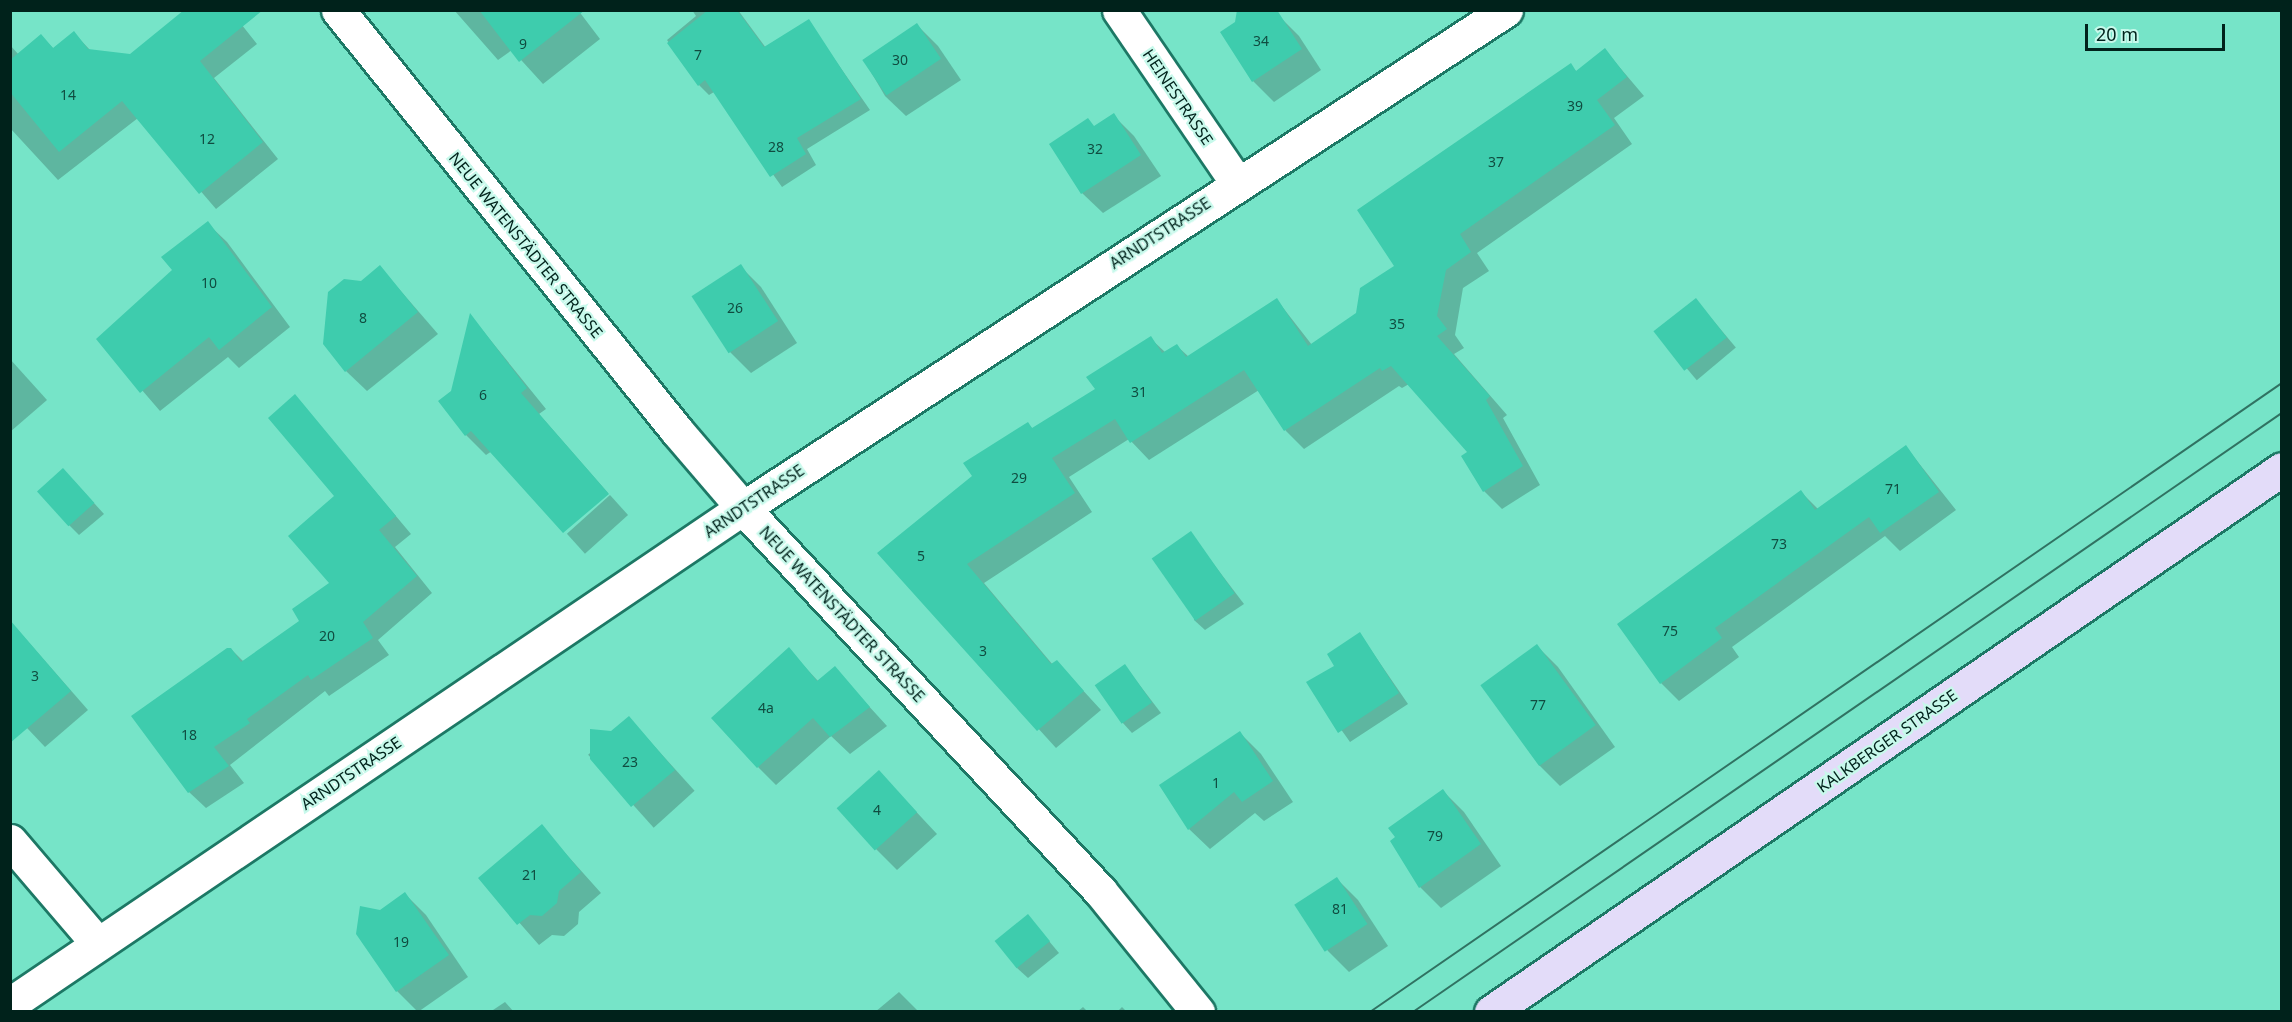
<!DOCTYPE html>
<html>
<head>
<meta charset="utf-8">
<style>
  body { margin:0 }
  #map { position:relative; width:2292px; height:1022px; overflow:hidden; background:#76e4c8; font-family:"Noto Sans",sans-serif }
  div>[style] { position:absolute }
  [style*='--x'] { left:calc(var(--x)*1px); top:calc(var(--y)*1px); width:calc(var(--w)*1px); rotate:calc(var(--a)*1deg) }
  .shadow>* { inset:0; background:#0003; transform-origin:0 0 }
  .building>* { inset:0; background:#3eccad; transform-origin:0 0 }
  .roads { filter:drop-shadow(2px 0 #1d7865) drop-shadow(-2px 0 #1d7865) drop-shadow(0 2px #1d7865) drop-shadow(0 -2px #1d7865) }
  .minor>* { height:33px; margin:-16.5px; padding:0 16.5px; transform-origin:16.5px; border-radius:16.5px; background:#fff }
  .major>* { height:33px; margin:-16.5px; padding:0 16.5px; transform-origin:16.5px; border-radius:16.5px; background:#e3dcf9 }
  .tram>* { height:1.5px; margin:-0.75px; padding:0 0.75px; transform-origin:0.75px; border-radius:0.75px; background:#307262 }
  span { translate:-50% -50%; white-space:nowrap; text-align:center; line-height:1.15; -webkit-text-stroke:4.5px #c7f9eb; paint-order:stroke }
  .number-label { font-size:14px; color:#104c40 }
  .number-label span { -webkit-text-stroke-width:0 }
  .street-label { font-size:16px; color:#00221b }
  .frame { position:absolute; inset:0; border:12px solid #00221b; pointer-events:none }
  .scale { position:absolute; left:2085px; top:24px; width:140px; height:27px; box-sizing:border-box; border:3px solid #00221b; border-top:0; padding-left:8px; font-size:18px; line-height:21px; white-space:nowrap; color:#00221b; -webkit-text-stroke:4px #c7f9eb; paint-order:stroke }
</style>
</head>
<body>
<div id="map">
  <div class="shadow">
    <i style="clip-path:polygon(230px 10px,257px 44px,214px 78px,278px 159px,216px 209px,138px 118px,58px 180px,10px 128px,10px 45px,19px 55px,41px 36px,54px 49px,74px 33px,91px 51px,130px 55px)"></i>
    <i style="clip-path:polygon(454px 10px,578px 10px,600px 39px,543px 84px,512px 50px,498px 60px)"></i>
    <i style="clip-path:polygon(692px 10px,738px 10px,766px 48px,808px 21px,870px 110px,807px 149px,816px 165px,782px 187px,714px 92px,709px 95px,699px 85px,667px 40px,696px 16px)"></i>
    <i style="clip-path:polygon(1278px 15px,1299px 36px,1321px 70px,1274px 102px,1253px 81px)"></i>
    <i style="clip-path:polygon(917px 25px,938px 46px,961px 80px,906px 116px,885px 96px,864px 60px)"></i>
    <i style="clip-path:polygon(1605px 50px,1644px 96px,1614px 118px,1632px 144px,1477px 253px,1489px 271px,1463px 288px,1455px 335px,1464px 348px,1454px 354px,1507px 415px,1503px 418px,1540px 485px,1502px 509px,1484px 491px,1470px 452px,1409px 384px,1402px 388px,1399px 386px,1304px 449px,1286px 431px,1259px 390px,1149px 460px,1129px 439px,1069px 477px,1092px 512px,984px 583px,1053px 665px,1057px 662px,1101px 710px,1056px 748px,879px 553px,974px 477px,1028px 424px,1033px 429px,1097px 389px,1150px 338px,1165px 352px,1177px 346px,1189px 357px,1277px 300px,1312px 345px,1357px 314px,1570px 65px,1577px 72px)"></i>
    <i style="clip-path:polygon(1113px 115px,1134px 136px,1161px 176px,1103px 213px,1082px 193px)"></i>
    <i style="clip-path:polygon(207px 223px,227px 242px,290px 327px,239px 368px,228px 357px,160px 411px,98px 339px,174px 270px)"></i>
    <i style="clip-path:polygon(740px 266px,761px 287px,797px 343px,751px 373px,730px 352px)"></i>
    <i style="clip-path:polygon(380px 267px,438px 334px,367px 391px,346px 371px,361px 282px)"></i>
    <i style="left:1696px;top:300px;width:62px;height:51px;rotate:50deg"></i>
    <i style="clip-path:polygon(471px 316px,546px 409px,539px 414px,608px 493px,563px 531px,492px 451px,486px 455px,466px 435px,440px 402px,452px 392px)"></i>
    <i style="clip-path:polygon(10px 359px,47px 400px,10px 432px)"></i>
    <i style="clip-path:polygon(295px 396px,411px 534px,395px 547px,432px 593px,378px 640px,389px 655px,329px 696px,325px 691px,230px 765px,244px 783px,206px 808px,189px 792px,231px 649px,244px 662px,301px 621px,331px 584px,337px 496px)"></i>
    <i style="clip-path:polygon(1906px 447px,1956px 510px,1900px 551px,1885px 536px,1732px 647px,1739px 657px,1679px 701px,1661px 683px,1801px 492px,1818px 509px)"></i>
    <i style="clip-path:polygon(73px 480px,104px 514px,79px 535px,69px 525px)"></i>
    <i style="left:610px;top:495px;width:27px;height:58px;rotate:48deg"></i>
    <i style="clip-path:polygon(1190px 533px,1244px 604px,1205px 630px,1194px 620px)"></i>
    <i style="clip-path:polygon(10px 621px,88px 710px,45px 747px,10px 710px)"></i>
    <i style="clip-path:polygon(1360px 634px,1408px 704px,1350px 742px,1308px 683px,1336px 666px)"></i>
    <i style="clip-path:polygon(1537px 646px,1558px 667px,1615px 747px,1560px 786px,1539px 765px,1482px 686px)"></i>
    <i style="clip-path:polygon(789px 650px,819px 682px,835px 669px,887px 726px,850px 754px,831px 736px,776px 785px,758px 767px)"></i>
    <i style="clip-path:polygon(1125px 666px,1161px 713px,1132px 733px,1122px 722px)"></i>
    <i style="left:629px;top:718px;width:98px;height:55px;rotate:48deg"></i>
    <i style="clip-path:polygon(1240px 733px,1261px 754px,1293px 802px,1264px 821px,1255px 813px,1210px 849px,1189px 829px)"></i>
    <i style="clip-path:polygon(879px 772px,937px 834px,897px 870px,876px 849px)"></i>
    <i style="clip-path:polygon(1443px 791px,1464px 812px,1501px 866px,1441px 908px,1420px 887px,1392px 841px)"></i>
    <i style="clip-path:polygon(541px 826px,601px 893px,579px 912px,578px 924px,564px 936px,552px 935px,539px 945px,480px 878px)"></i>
    <i style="clip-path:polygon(1337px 879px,1358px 900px,1388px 946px,1349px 972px,1328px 951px,1297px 906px)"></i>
    <i style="clip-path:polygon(405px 894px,426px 915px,468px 977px,418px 1012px,397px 991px,380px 911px)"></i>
    <i style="clip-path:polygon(1028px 916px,1059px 953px,1028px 978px,1017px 968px)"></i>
    <i style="clip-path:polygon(899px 992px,919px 1012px,875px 1012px)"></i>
    <i style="clip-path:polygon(505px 1002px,514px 1012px,490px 1012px)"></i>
    <i style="clip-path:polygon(1083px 1007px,1088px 1012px,1077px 1012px)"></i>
    <i style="clip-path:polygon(1122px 1007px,1127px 1012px,1117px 1012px)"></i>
  </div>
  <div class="building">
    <i style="clip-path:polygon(184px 10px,263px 10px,200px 61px,263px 142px,199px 194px,122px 101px,59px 152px,10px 92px,10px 60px,41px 34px,53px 48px,74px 31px,88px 49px,130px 54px)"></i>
    <i style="clip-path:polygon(479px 10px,585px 10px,519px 62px)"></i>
    <i style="clip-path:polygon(708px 10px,737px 10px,764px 47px,809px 19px,861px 99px,797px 138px,806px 154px,770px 177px,705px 80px,698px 86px,667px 43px)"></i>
    <i style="clip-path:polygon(1237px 10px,1277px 10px,1302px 49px,1252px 82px,1220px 32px,1235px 22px)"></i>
    <i style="left:917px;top:23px;width:43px;height:66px;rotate:56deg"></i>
    <i style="clip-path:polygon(1605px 48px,1627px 77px,1597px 100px,1615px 125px,1460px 234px,1471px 252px,1446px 270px,1437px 316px,1447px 329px,1437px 336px,1490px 396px,1486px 400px,1523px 466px,1483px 492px,1461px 456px,1467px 452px,1391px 366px,1382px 371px,1380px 368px,1284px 431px,1244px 370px,1130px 443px,1115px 419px,1052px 458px,1075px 493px,967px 564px,1051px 664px,1057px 660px,1084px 691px,1037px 731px,877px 553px,972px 476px,963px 463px,1028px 422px,1032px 428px,1095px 389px,1086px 377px,1151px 336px,1162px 353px,1177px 344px,1186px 357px,1277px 298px,1308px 346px,1356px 313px,1360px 288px,1394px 266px,1357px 210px,1571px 63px,1576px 71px)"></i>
    <i style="clip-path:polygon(1114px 113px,1141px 155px,1081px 194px,1049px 144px,1088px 118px,1094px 126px)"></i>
    <i style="clip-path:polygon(208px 221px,272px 307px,219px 350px,209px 337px,140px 393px,96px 339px,172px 270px,161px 257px)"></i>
    <i style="left:741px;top:264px;width:68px;height:59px;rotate:57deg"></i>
    <i style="clip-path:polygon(380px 265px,418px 312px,345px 372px,323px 344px,328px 292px,344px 279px,361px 281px)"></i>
    <i style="left:1696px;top:298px;width:50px;height:54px;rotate:52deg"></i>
    <i style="clip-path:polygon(470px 313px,527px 388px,521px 393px,609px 494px,563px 533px,471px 431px,465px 436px,438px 401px,451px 391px)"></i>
    <i style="clip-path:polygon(295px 394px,396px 516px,379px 530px,417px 576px,363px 622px,373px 638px,311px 680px,308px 675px,247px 719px,250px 723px,214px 747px,229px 766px,188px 793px,131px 716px,227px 648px,231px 648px,241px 662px,299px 621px,292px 609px,329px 583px,288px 536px,334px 496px,268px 418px)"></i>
    <i style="clip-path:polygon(1906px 445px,1939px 492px,1880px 533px,1869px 517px,1715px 628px,1722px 638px,1660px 684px,1617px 624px,1801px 490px,1815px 510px)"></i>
    <i style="left:63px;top:468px;width:47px;height:35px;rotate:48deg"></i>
    <i style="left:1191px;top:531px;width:76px;height:48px;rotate:55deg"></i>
    <i style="clip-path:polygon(10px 620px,71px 691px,10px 743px)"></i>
    <i style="clip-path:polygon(1360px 632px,1399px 693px,1338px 733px,1306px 682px,1334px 666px,1327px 654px)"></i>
    <i style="left:1537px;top:644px;width:100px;height:70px;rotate:54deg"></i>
    <i style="clip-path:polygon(789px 647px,817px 681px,835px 666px,870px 707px,830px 737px,813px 718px,757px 768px,711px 718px)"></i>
    <i style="left:1125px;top:664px;width:47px;height:37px;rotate:55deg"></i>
    <i style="clip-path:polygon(629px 716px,675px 770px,631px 807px,590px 759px,590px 729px,611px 731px)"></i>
    <i style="clip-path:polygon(1240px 731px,1273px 781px,1242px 802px,1234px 792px,1188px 830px,1159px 785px)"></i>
    <i style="left:879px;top:770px;width:57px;height:57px;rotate:48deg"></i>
    <i style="clip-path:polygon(1443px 789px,1481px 844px,1419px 888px,1390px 841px,1395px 837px,1388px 828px)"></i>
    <i style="clip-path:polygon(542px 824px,581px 872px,559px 891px,557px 903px,542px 916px,530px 915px,517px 925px,478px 878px)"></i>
    <i style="left:1337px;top:877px;width:56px;height:51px;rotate:57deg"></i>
    <i style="clip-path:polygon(405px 892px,449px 955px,396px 992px,356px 934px,360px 906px,380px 910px)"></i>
    <i style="left:1028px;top:914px;width:35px;height:43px;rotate:51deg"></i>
  </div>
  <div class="roads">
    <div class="minor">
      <i style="--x:338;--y:10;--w:541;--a:51.16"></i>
      <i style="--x:677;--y:431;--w:101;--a:49.4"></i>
      <i style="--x:743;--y:508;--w:524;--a:47.01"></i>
      <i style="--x:1100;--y:891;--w:156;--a:51"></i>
      <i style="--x:1119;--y:10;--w:209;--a:55.7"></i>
      <i style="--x:10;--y:841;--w:135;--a:49.5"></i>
      <i style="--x:10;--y:1004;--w:885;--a:-34.09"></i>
      <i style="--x:743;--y:508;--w:911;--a:-33.13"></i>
    </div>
    <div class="major">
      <i style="--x:1491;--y:1012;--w:959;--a:-34.47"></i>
    </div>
  </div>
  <div class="tram">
    <i style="--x:1370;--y:1012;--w:1108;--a:-34.59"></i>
    <i style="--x:1413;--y:1012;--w:1055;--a:-34.58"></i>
  </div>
  <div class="number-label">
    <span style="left:1261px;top:41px">34</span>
    <span style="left:523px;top:44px">9</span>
    <span style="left:698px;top:55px">7</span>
    <span style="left:900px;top:60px">30</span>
    <span style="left:68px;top:95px">14</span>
    <span style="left:1575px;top:106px">39</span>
    <span style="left:207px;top:139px">12</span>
    <span style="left:776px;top:147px">28</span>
    <span style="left:1095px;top:149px">32</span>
    <span style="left:1496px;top:162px">37</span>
    <span style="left:209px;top:283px">10</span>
    <span style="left:735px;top:308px">26</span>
    <span style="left:363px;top:318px">8</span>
    <span style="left:1397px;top:324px">35</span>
    <span style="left:1139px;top:392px">31</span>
    <span style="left:483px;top:395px">6</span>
    <span style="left:1019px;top:478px">29</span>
    <span style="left:1893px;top:489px">71</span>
    <span style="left:1779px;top:544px">73</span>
    <span style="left:921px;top:556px">5</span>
    <span style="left:1670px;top:631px">75</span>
    <span style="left:327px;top:636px">20</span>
    <span style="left:983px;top:651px">3</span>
    <span style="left:35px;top:676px">3</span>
    <span style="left:1538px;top:705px">77</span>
    <span style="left:766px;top:708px">4a</span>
    <span style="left:189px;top:735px">18</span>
    <span style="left:630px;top:762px">23</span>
    <span style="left:1216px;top:783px">1</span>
    <span style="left:877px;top:810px">4</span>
    <span style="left:1435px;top:836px">79</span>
    <span style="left:530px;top:875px">21</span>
    <span style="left:1340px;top:909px">81</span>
    <span style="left:401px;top:942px">19</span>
  </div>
  <div class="street-label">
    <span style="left:1178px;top:97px;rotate:56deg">HEINESTRASSE</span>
    <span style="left:1160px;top:233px;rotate:-33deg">ARNDTSTRASSE</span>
    <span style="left:526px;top:245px;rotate:51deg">NEUE WATENSTÄDTER STRASSE</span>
    <span style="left:754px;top:501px;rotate:-34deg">ARNDTSTRASSE</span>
    <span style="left:842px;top:614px;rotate:47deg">NEUE WATENSTÄDTER STRASSE</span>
    <span style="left:1887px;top:741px;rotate:-35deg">KALKBERGER STRASSE</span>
    <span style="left:351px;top:773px;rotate:-34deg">ARNDTSTRASSE</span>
  </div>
  <div class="frame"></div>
  <div class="scale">20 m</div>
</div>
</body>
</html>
